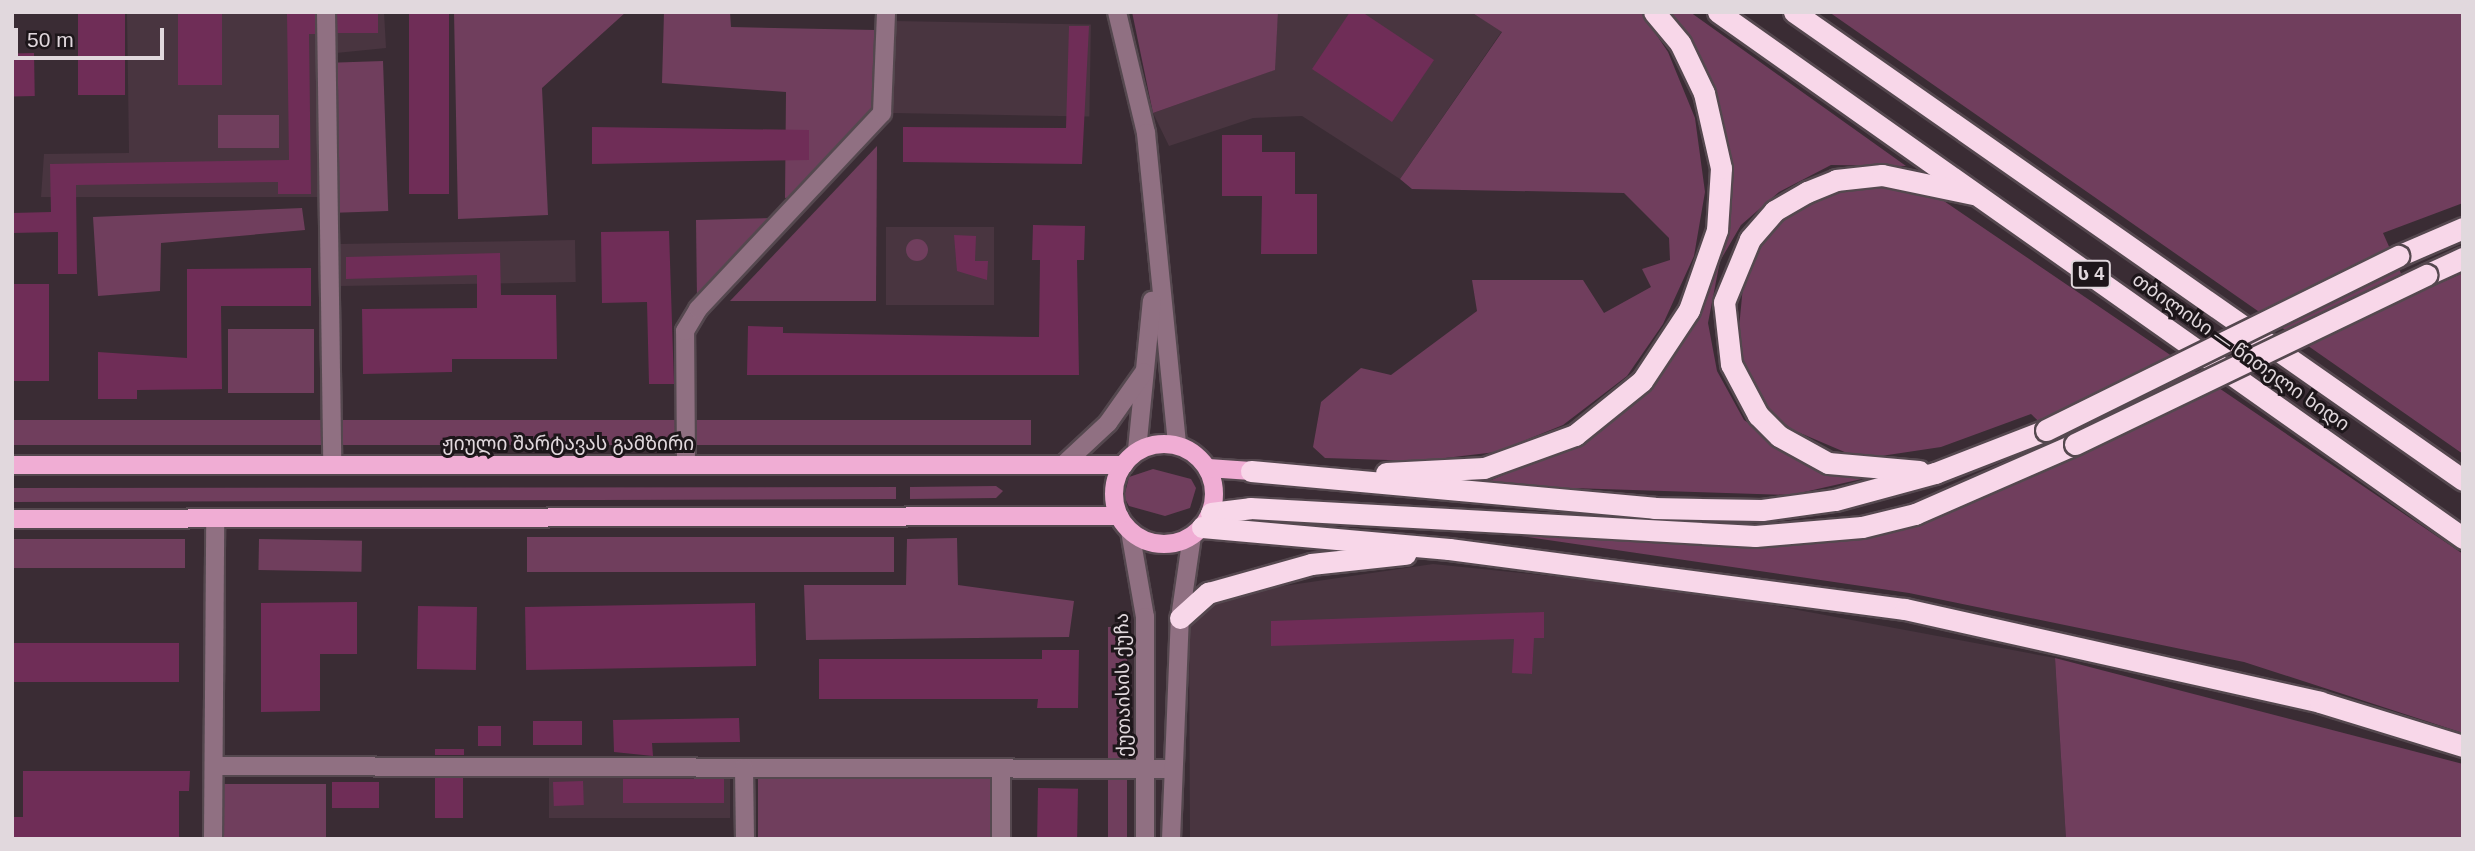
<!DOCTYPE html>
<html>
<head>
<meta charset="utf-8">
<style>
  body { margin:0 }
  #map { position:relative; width:2475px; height:851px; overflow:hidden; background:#3a2c34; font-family:Helvetica,"Noto Sans Georgian",sans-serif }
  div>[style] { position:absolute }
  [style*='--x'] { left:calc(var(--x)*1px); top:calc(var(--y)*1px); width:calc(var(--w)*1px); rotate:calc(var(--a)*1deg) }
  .built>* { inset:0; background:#493540; transform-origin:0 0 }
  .green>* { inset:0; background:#703e5d; transform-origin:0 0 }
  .round { border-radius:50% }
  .building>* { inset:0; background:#6f2d57; transform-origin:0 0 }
  .roads { filter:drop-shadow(2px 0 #55484f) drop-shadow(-2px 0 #55484f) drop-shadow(0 2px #55484f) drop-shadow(0 -2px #55484f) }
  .minor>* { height:18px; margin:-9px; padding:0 9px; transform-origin:9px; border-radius:9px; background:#907082 }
  .major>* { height:18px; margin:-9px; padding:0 9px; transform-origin:9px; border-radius:9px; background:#f0add4 }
  .major>.ring { margin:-9px; padding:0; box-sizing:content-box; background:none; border:18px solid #f0add4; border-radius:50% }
  .highway>* { height:21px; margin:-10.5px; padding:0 10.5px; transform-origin:10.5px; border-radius:10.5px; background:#f8d7e9 }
  .bridges { filter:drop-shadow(2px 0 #55484f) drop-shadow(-2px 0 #55484f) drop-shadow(0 2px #55484f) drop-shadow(0 -2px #55484f) }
  .highway-bridge>* { height:21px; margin:-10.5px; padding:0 10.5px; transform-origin:10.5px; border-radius:10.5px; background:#f8d7e9 }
  span { translate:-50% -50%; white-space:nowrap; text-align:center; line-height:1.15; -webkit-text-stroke:6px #1d161a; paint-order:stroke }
  .shield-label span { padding:2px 5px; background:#1d161a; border:2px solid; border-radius:5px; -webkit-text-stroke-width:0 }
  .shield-label { font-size:18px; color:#e1d8dd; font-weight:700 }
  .street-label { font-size:19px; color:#e1d8dd }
  .frame { position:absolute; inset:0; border:14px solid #e1d8dd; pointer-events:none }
  .scale { position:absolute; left:14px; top:28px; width:150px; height:32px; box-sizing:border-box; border:4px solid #e1d8dd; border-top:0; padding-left:9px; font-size:21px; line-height:24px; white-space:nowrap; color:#e1d8dd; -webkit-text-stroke:5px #1d161a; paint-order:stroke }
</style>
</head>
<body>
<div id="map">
  <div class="built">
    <i style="clip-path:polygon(127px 12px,316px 12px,322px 197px,41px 197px,44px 154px,129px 153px)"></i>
    <i style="clip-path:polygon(326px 12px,384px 12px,386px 48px,326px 54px)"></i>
    <i style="clip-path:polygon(1278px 12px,1471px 12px,1502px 31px,1400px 179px,1302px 116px,1253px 118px,1169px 146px,1153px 113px,1274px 70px)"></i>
    <i style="left:894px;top:21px;width:197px;height:92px;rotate:1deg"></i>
    <i style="left:994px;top:227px;width:78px;height:108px;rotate:90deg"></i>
    <i style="left:575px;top:240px;width:42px;height:236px;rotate:89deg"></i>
    <i style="clip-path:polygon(1433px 564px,1697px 591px,2055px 658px,2066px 839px,1190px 839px,1189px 616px,1243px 592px)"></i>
    <i style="left:549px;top:776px;width:181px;height:42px"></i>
  </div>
  <div class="green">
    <i style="clip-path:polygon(454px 12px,626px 12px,542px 88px,548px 215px,458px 219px)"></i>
    <i style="clip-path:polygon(664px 12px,730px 12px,731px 27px,875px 30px,873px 116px,801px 196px,785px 198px,786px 92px,662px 83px)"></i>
    <i style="clip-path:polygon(1132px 12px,1278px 12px,1275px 70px,1153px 113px)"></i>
    <i style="clip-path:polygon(1471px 12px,1641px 12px,1668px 52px,1695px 118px,1705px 192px,1694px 256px,1663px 324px,1627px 376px,1563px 425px,1496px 452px,1420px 461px,1325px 458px,1313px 447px,1321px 402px,1361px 368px,1391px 375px,1477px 311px,1472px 280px,1583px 280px,1604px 313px,1651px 287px,1642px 269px,1670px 260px,1669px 238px,1624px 193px,1412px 189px,1400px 179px,1502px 32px)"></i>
    <i style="clip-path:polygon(1670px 12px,1690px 12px,1906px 166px,1831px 165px,1779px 192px,1741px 225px,1720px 261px,1708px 323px,1717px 371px,1744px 420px,1803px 461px,1866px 478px,1791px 495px,1480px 485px,1591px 437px,1642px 397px,1710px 283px,1727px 208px,1687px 37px)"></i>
    <i style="clip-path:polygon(1829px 12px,2463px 12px,2463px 203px,2383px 233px,2411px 296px,2463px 273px,2463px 454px)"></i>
    <i style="left:383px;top:61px;width:150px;height:52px;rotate:88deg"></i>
    <i style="left:218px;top:115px;width:61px;height:33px"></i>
    <i style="clip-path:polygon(877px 146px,876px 301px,730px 301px)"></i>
    <i style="clip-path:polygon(1885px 184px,1938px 197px,2463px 554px,2463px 733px,2244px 662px,1909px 593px,1521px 536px,1751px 546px,1865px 537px,1951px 511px,2074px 455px,2031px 414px,1941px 447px,1861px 459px,1793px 430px,1764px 408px,1743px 372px,1739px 328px,1743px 286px,1758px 248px,1796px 207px,1848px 185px)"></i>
    <i style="clip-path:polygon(302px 208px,305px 230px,161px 243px,160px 291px,98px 296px,93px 217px)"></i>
    <i style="clip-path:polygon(775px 218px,697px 300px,696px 220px)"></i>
    <i class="round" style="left:906px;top:239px;width:22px;height:22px"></i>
    <i style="left:228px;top:329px;width:86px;height:64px"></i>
    <i style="left:1031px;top:420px;width:25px;height:1019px;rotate:90deg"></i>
    <i style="clip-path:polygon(1153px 469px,1191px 479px,1196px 488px,1190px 508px,1165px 516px,1129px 506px,1124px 497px,1129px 477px)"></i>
    <i style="clip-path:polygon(996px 486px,1003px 491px,996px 498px,910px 499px,910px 487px)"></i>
    <i style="clip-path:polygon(896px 487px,896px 499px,12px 502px,12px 488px)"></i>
    <i style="left:527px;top:537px;width:367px;height:35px"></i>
    <i style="clip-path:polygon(957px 538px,958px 585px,1074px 601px,1069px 637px,806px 640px,804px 585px,906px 585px,907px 539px)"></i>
    <i style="left:12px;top:539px;width:173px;height:29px"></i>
    <i style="left:259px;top:539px;width:103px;height:31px;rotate:1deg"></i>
    <i style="left:1108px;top:627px;width:19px;height:212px"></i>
    <i style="clip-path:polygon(2055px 658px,2463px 764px,2463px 839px,2066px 839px)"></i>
    <i style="left:758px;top:778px;width:237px;height:61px"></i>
    <i style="left:220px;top:784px;width:106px;height:55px"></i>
  </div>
  <div class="building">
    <i style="left:78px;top:12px;width:47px;height:83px"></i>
    <i style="left:178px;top:12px;width:44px;height:73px"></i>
    <i style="left:337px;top:12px;width:41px;height:21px"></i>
    <i style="clip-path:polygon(1350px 12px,1362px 12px,1434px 60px,1392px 122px,1312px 69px)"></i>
    <i style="clip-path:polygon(315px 13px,315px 34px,309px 34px,311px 194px,278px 194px,278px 182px,76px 185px,77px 274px,58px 274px,58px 232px,12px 233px,12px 213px,51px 212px,50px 164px,289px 160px,287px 14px)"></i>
    <i style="left:409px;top:14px;width:40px;height:180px"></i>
    <i style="clip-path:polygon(1069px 26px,1089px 26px,1082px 164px,903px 162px,903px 127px,1066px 128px)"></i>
    <i style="left:34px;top:53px;width:43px;height:22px;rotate:89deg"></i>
    <i style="clip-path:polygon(592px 127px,809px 130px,809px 160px,592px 164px)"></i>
    <i style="clip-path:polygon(1222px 135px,1262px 135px,1262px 152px,1295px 152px,1295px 194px,1317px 194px,1317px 254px,1261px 254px,1262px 196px,1222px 196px)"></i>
    <i style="clip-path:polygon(1033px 225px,1085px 226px,1084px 260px,1077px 260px,1079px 375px,747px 375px,748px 326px,783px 327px,783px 333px,1039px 337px,1040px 260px,1032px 260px)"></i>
    <i style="clip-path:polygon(669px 231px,674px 384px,649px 384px,647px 302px,602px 303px,601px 232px)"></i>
    <i style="clip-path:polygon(954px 235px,976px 236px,975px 261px,988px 261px,987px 280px,957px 271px)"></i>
    <i style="clip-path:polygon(500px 253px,501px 295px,556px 295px,557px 359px,452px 359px,452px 372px,363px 374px,362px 309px,477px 308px,477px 275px,346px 279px,346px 257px)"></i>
    <i style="clip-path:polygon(311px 268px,311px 306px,221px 306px,222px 389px,137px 390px,137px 399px,98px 399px,98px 352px,187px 358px,187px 269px)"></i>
    <i style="left:12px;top:284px;width:37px;height:97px"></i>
    <i style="clip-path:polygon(357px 602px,357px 654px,320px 654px,320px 711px,261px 712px,261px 603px)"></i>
    <i style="left:755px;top:603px;width:63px;height:230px;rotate:89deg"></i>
    <i style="left:418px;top:606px;width:59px;height:63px;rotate:1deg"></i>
    <i style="clip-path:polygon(1544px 612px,1544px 638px,1534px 638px,1532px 674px,1512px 673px,1514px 639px,1271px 646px,1271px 621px)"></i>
    <i style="left:12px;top:643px;width:167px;height:39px"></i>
    <i style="clip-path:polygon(1042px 650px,1079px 650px,1078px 708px,1037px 708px,1038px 699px,819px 699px,819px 659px,1042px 659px)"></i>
    <i style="clip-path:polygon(739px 718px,740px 742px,652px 743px,653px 756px,614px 752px,613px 720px)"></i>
    <i style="left:533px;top:721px;width:49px;height:24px"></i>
    <i style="left:478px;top:726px;width:23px;height:20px"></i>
    <i style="left:435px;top:749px;width:29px;height:6px"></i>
    <i style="clip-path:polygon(23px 771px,190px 771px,189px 791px,179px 791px,179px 839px,12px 839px,12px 817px,23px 817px)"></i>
    <i style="left:435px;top:778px;width:28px;height:40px"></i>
    <i style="left:623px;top:779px;width:101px;height:24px"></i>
    <i style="left:583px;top:781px;width:24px;height:30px;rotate:88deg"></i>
    <i style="left:332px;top:782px;width:47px;height:26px"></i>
    <i style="left:1038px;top:788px;width:40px;height:51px;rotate:1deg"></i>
  </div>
  <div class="roads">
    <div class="minor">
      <i style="--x:326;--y:12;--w:453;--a:89.2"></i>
      <i style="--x:1117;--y:12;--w:124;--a:76.5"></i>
      <i style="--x:1146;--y:133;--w:313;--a:84.3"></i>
      <i style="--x:1137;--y:450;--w:150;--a:-84.3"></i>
      <i style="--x:686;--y:465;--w:134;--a:-90.4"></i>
      <i style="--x:685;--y:331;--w:26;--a:-59"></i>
      <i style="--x:698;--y:309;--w:269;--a:-46.8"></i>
      <i style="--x:882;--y:113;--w:101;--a:-87.7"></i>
      <i style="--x:1063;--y:465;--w:62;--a:-43"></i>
      <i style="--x:1108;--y:423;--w:62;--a:-54.8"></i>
      <i style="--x:1130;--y:531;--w:87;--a:80.1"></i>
      <i style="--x:1145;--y:617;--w:222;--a:90"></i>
      <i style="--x:214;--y:766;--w:958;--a:0.18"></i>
      <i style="--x:744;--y:768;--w:71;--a:89.2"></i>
      <i style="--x:213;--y:839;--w:320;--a:-89.6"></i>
      <i style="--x:1001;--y:839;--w:70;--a:-90"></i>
      <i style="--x:1171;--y:839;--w:221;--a:-87.7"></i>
      <i style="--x:1180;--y:618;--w:83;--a:-81.7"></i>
    </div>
    <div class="major">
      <i class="ring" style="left:1114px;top:444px;width:82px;height:82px"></i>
      <i style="--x:12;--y:465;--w:1112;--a:0"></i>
      <i style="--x:1208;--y:468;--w:43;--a:4"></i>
      <i style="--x:12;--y:519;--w:1107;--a:-0.16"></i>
    </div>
    <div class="highway">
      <i style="--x:1718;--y:12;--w:912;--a:35.22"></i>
      <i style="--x:1794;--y:12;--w:816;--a:34.97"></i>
      <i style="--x:2398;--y:256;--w:71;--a:-23.3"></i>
      <i style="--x:2426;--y:275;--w:41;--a:-24.7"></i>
      <i style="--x:1251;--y:471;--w:405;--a:5.2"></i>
      <i style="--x:1654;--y:508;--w:108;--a:1.1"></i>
      <i style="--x:1762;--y:510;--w:74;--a:-7.8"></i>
      <i style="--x:1835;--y:500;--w:104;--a:-15.1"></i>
      <i style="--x:1935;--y:473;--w:119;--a:-21.2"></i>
      <i style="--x:1919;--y:471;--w:91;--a:-175"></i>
      <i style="--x:1828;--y:463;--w:56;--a:-151.1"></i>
      <i style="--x:1779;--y:436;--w:30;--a:-135"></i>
      <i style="--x:1758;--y:415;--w:58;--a:-117.9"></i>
      <i style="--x:1731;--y:364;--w:62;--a:-96.4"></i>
      <i style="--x:1724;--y:302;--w:68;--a:-67.6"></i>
      <i style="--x:1750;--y:239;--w:37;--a:-49"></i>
      <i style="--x:1774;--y:211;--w:38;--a:-30"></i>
      <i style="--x:1807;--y:192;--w:31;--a:-22"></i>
      <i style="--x:1836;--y:180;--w:46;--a:-6.2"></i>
      <i style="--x:1882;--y:175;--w:93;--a:11.8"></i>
      <i style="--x:1386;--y:473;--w:98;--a:-2.9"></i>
      <i style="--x:1484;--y:468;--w:97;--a:-19.9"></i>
      <i style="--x:1575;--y:435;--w:86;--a:-38.9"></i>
      <i style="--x:1642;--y:381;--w:85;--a:-56.5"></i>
      <i style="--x:1689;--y:310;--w:85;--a:-70.7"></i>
      <i style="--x:1717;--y:230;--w:62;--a:-86.3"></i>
      <i style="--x:1721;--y:168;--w:77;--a:-102.8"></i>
      <i style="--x:1704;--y:93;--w:55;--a:-115.6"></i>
      <i style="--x:1680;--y:43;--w:40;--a:-130"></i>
      <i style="--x:1211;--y:513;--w:39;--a:-7"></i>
      <i style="--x:1250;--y:508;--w:506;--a:3.17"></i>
      <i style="--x:1755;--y:536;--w:107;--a:-4.8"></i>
      <i style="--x:1862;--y:527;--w:55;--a:-13.8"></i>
      <i style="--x:1915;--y:514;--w:175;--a:-23.6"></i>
      <i style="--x:1202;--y:527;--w:248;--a:5.1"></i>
      <i style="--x:1449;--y:549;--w:460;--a:7.5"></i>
      <i style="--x:1905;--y:609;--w:425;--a:12.6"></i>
      <i style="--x:2320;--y:702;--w:150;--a:17.1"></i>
      <i style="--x:1180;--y:618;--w:38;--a:-42"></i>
      <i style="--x:1208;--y:593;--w:107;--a:-15.7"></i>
      <i style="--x:1311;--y:564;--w:95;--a:-6.1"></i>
    </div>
  </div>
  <div class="bridges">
    <div class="highway-bridge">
      <i style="--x:2046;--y:430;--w:393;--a:-26.3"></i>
      <i style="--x:2075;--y:444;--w:390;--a:-25.7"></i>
    </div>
  </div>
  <div class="shield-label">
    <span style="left:2091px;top:274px">ს 4</span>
  </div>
  <div class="street-label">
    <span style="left:2241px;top:352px;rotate:35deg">თბილისი — წითელი ხიდი</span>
    <span style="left:568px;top:444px">ჟიული შარტავას გამზირი</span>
    <span style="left:1123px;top:685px;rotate:-91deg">ქუთაისის ქუჩა</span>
  </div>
  <div class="frame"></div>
  <div class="scale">50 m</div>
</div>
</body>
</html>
